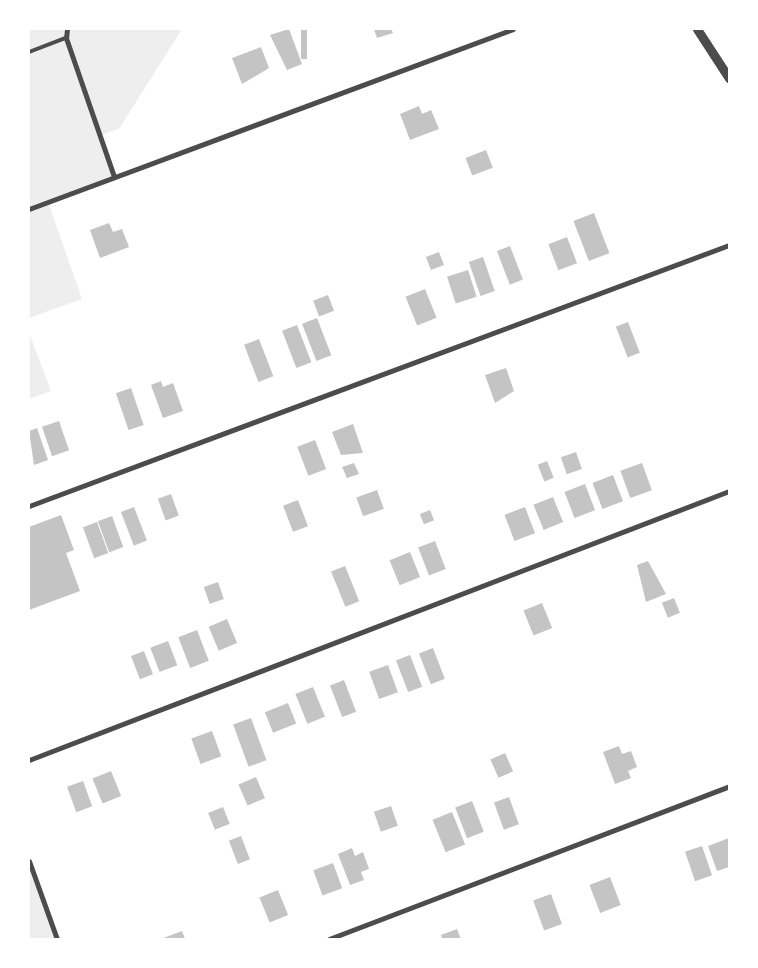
<!DOCTYPE html>
<html>
<head>
<meta charset="utf-8">
<style>
  body { margin:0 }
  #map { position:relative; width:758px; height:968px; overflow:hidden; background:#fff; font-family:"Nunito Sans",sans-serif }
  div>[style] { position:absolute }
  [style*='--x'] { left:calc(var(--x)*1px); top:calc(var(--y)*1px); width:calc(var(--w)*1px); rotate:calc(var(--a)*1deg) }
  .green>* { inset:0; background:#eee }
  .building>* { inset:0; background:#c4c4c4; transform-origin:0 0 }
  .service>* { height:4px; margin:-2px; padding:0 2px; transform-origin:2px; border-radius:2px; background:#4c4c4c }
  .minor>* { height:5px; margin:-2.5px; padding:0 2.5px; transform-origin:2.5px; border-radius:2.5px; background:#4c4c4c }
  .tertiary>* { height:9px; margin:-4.5px; padding:0 4.5px; transform-origin:4.5px; border-radius:4.5px; background:#4c4c4c }
  span { translate:-50% -50%; white-space:nowrap; text-align:center; line-height:1.15; -webkit-text-stroke:4px #fff; paint-order:stroke }
  .frame { position:absolute; inset:0; border:30px solid #fff; pointer-events:none }
</style>
</head>
<body>
<div id="map">
  <div class="green">
    <i style="clip-path:polygon(29px 29px,182px 29px,119px 129px,100px 135px,114px 177px,48px 202px,82px 299px,29px 318px)"></i>
    <i style="clip-path:polygon(29px 333px,51px 391px,29px 399px)"></i>
    <i style="clip-path:polygon(29px 861px,57px 939px,29px 939px)"></i>
  </div>
  <div class="building">
    <i style="clip-path:polygon(289px 29px,302px 64px,287px 70px,270px 35px)"></i>
    <i style="left:301px;top:29px;width:6px;height:30px"></i>
    <i style="clip-path:polygon(374px 29px,391px 29px,393px 33px,377px 38px)"></i>
    <i style="clip-path:polygon(261px 47px,269px 68px,242px 84px,232px 58px)"></i>
    <i style="clip-path:polygon(419px 106px,422px 114px,431px 110px,439px 129px,410px 140px,400px 114px)"></i>
    <i style="left:486px;top:150px;width:19px;height:22px;rotate:69deg"></i>
    <i style="left:594px;top:213px;width:43px;height:22px;rotate:69deg"></i>
    <i style="clip-path:polygon(109px 223px,113px 232px,122px 229px,129px 247px,100px 258px,90px 230px)"></i>
    <i style="left:567px;top:237px;width:28px;height:20px;rotate:69deg"></i>
    <i style="left:510px;top:246px;width:36px;height:14px;rotate:69deg"></i>
    <i style="left:439px;top:252px;width:14px;height:14px;rotate:69deg"></i>
    <i style="left:483px;top:257px;width:36px;height:15px;rotate:71deg"></i>
    <i style="left:468px;top:270px;width:28px;height:22px;rotate:72deg"></i>
    <i style="left:425px;top:289px;width:31px;height:21px;rotate:68deg"></i>
    <i style="left:328px;top:295px;width:17px;height:16px;rotate:69deg"></i>
    <i style="left:317px;top:318px;width:40px;height:16px;rotate:69deg"></i>
    <i style="left:628px;top:322px;width:33px;height:13px;rotate:69deg"></i>
    <i style="left:297px;top:325px;width:40px;height:16px;rotate:69deg"></i>
    <i style="left:259px;top:339px;width:40px;height:16px;rotate:69deg"></i>
    <i style="clip-path:polygon(506px 368px,514px 391px,495px 403px,485px 375px)"></i>
    <i style="clip-path:polygon(161px 381px,163px 387px,173px 383px,183px 411px,163px 418px,151px 385px)"></i>
    <i style="left:131px;top:388px;width:39px;height:16px;rotate:71deg"></i>
    <i style="left:59px;top:421px;width:31px;height:18px;rotate:71deg"></i>
    <i style="clip-path:polygon(353px 424px,363px 453px,341px 455px,332px 432px)"></i>
    <i style="clip-path:polygon(37px 428px,48px 460px,34px 465px,29px 431px)"></i>
    <i style="left:315px;top:440px;width:31px;height:19px;rotate:69deg"></i>
    <i style="left:576px;top:452px;width:18px;height:16px;rotate:71deg"></i>
    <i style="left:547px;top:461px;width:18px;height:10px;rotate:68deg"></i>
    <i style="clip-path:polygon(354px 463px,359px 474px,347px 478px,342px 467px)"></i>
    <i style="left:642px;top:463px;width:29px;height:23px;rotate:70deg"></i>
    <i style="left:613px;top:475px;width:28px;height:22px;rotate:69deg"></i>
    <i style="left:585px;top:484px;width:28px;height:22px;rotate:69deg"></i>
    <i style="left:377px;top:490px;width:20px;height:22px;rotate:70deg"></i>
    <i style="left:171px;top:494px;width:23px;height:14px;rotate:70deg"></i>
    <i style="left:553px;top:497px;width:27px;height:21px;rotate:68deg"></i>
    <i style="left:298px;top:500px;width:28px;height:16px;rotate:69deg"></i>
    <i style="left:134px;top:507px;width:36px;height:14px;rotate:69deg"></i>
    <i style="left:525px;top:507px;width:28px;height:22px;rotate:69deg"></i>
    <i style="left:430px;top:510px;width:11px;height:11px;rotate:68deg"></i>
    <i style="clip-path:polygon(61px 515px,74px 550px,66px 553px,80px 591px,29px 610px,29px 527px)"></i>
    <i style="left:112px;top:516px;width:33px;height:15px;rotate:70deg"></i>
    <i style="left:97px;top:522px;width:33px;height:15px;rotate:70deg"></i>
    <i style="left:435px;top:541px;width:30px;height:18px;rotate:69deg"></i>
    <i style="left:410px;top:552px;width:27px;height:22px;rotate:68deg"></i>
    <i style="clip-path:polygon(648px 561px,666px 594px,646px 602px,637px 565px)"></i>
    <i style="left:345px;top:566px;width:38px;height:15px;rotate:68deg"></i>
    <i style="left:218px;top:582px;width:18px;height:15px;rotate:71deg"></i>
    <i style="left:674px;top:598px;width:16px;height:13px;rotate:68deg"></i>
    <i style="left:542px;top:603px;width:27px;height:20px;rotate:68deg"></i>
    <i style="left:227px;top:619px;width:26px;height:20px;rotate:67deg"></i>
    <i style="left:197px;top:630px;width:33px;height:20px;rotate:69deg"></i>
    <i style="left:168px;top:641px;width:26px;height:19px;rotate:69deg"></i>
    <i style="left:433px;top:648px;width:33px;height:15px;rotate:69deg"></i>
    <i style="left:144px;top:651px;width:25px;height:14px;rotate:69deg"></i>
    <i style="left:410px;top:655px;width:34px;height:15px;rotate:69deg"></i>
    <i style="left:388px;top:665px;width:29px;height:20px;rotate:70deg"></i>
    <i style="left:344px;top:680px;width:34px;height:15px;rotate:69deg"></i>
    <i style="left:313px;top:687px;width:32px;height:19px;rotate:68deg"></i>
    <i style="left:288px;top:703px;width:22px;height:25px;rotate:68deg"></i>
    <i style="left:251px;top:718px;width:45px;height:19px;rotate:70deg"></i>
    <i style="left:212px;top:731px;width:27px;height:22px;rotate:70deg"></i>
    <i style="clip-path:polygon(619px 746px,622px 754px,631px 751px,637px 767px,628px 771px,631px 778px,615px 784px,603px 752px)"></i>
    <i style="left:505px;top:753px;width:20px;height:16px;rotate:66deg"></i>
    <i style="left:111px;top:771px;width:27px;height:20px;rotate:68deg"></i>
    <i style="left:256px;top:777px;width:23px;height:19px;rotate:67deg"></i>
    <i style="left:83px;top:781px;width:27px;height:17px;rotate:70deg"></i>
    <i style="left:509px;top:797px;width:29px;height:16px;rotate:70deg"></i>
    <i style="left:472px;top:801px;width:33px;height:18px;rotate:69deg"></i>
    <i style="left:391px;top:806px;width:21px;height:18px;rotate:71deg"></i>
    <i style="left:223px;top:807px;width:18px;height:16px;rotate:68deg"></i>
    <i style="left:452px;top:812px;width:35px;height:21px;rotate:68deg"></i>
    <i style="left:241px;top:836px;width:25px;height:13px;rotate:69deg"></i>
    <i style="clip-path:polygon(729px 838px,729px 867px,717px 871px,708px 846px)"></i>
    <i style="left:702px;top:846px;width:31px;height:18px;rotate:71deg"></i>
    <i style="clip-path:polygon(352px 848px,355px 856px,363px 852px,369px 869px,361px 872px,364px 880px,350px 885px,338px 854px)"></i>
    <i style="left:333px;top:863px;width:27px;height:21px;rotate:70deg"></i>
    <i style="left:610px;top:877px;width:30px;height:22px;rotate:69deg"></i>
    <i style="left:278px;top:890px;width:27px;height:20px;rotate:68deg"></i>
    <i style="left:551px;top:894px;width:32px;height:19px;rotate:70deg"></i>
    <i style="clip-path:polygon(457px 929px,461px 939px,442px 939px,441px 935px)"></i>
    <i style="clip-path:polygon(182px 931px,185px 939px,161px 939px)"></i>
  </div>
  <div class="service">
    <i style="--x:29;--y:52;--w:40;--a:-21"></i>
  </div>
  <div class="minor">
    <i style="--x:67;--y:29;--w:9;--a:96"></i>
    <i style="--x:66;--y:38;--w:147;--a:70.9"></i>
    <i style="--x:29;--y:209;--w:516;--a:-20.4"></i>
    <i style="--x:29;--y:506;--w:747;--a:-20.45"></i>
    <i style="--x:29;--y:760;--w:750;--a:-21.02"></i>
    <i style="--x:29;--y:861;--w:83;--a:70.3"></i>
    <i style="--x:329;--y:939;--w:428;--a:-20.9"></i>
  </div>
  <div class="tertiary">
    <i style="--x:697;--y:29;--w:59;--a:56.9"></i>
  </div>
  <div class="frame"></div>
</div>
</body>
</html>
